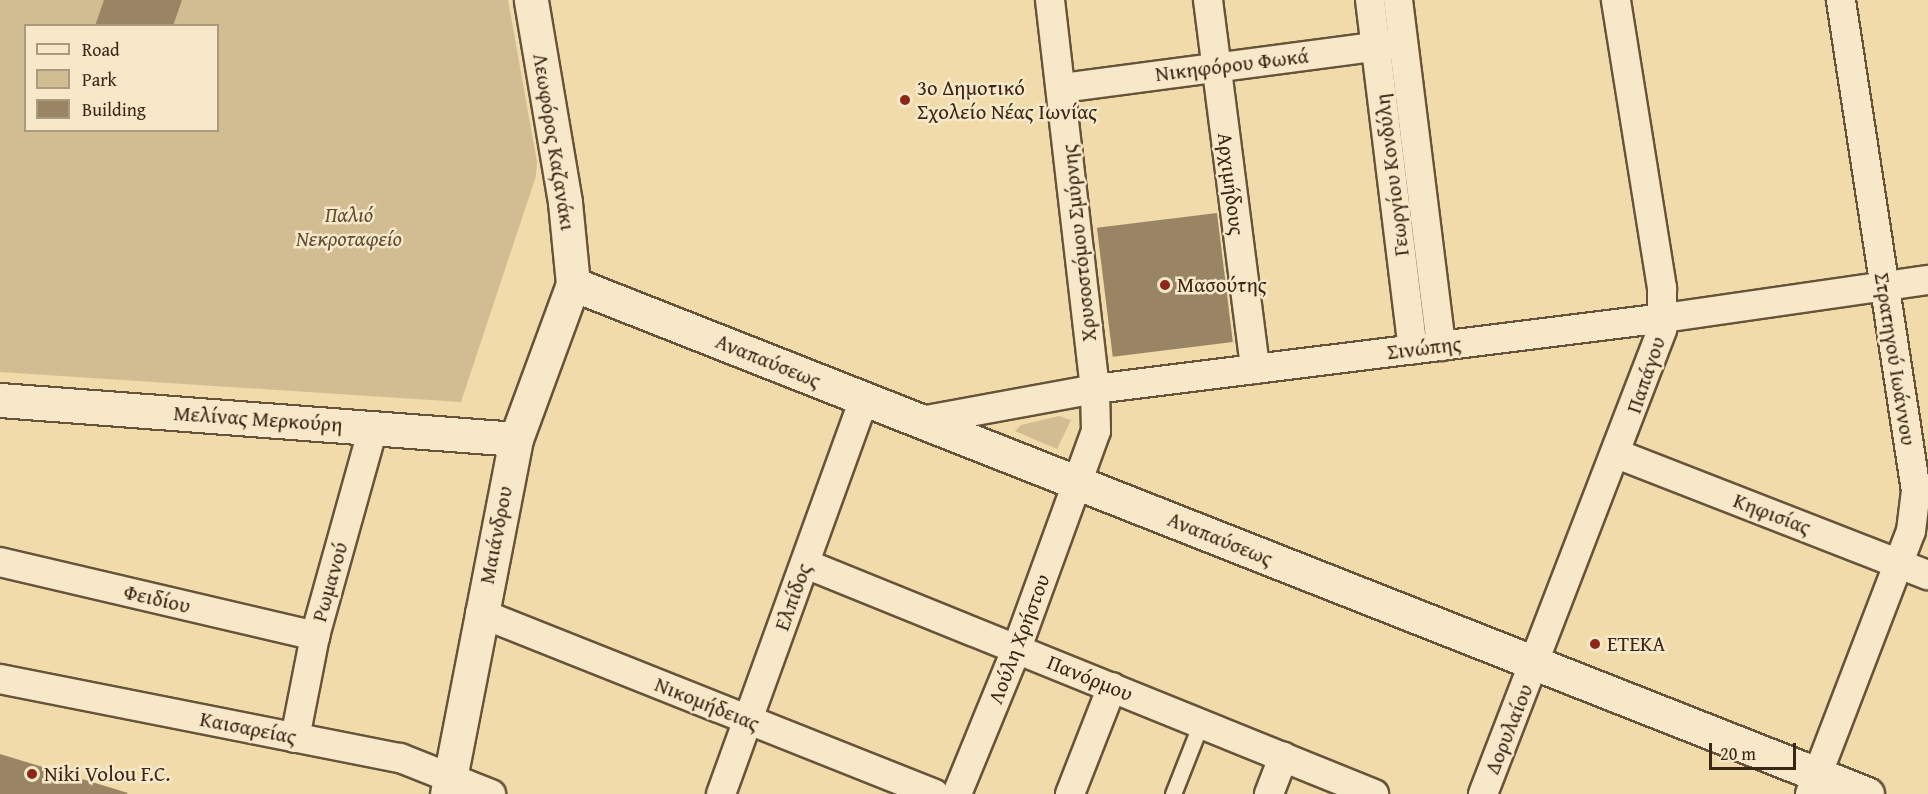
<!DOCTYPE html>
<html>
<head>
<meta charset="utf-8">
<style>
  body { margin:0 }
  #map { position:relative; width:1928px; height:794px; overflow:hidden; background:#f1dbab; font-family:"Gentium Book Plus",serif }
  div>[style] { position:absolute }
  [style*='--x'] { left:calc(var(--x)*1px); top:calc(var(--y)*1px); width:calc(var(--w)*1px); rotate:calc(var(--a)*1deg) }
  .green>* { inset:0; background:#d2bc92 }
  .building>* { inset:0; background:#998463; transform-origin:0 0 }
  .roads { filter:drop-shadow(2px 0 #67533a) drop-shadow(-2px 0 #67533a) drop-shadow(0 2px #67533a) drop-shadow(0 -2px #67533a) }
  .lane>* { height:15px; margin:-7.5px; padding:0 7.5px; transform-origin:7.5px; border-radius:7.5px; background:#f6e8c8 }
  .street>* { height:28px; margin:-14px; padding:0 14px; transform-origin:14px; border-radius:14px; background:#f6e8c8 }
  .secondary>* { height:33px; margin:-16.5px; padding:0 16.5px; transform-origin:16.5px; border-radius:16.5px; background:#f6e8c8 }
  .dots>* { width:16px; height:16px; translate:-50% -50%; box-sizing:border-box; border:3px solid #f6e8c8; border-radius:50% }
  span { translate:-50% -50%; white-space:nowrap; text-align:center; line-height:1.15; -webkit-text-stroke:5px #f6e8c8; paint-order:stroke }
  .street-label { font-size:21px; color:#392615 }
  .poi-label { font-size:21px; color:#392615 }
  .left { translate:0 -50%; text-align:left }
  .park-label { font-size:21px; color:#5f4c34; font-style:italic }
  .legend { position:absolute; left:24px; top:24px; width:195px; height:108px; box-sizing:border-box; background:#f6e8c8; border:2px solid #aa9a80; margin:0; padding:8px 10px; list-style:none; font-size:18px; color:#392615 }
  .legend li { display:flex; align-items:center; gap:12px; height:30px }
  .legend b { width:30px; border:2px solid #aa9a80 }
  .scale { position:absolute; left:1709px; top:743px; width:87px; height:27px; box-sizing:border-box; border:3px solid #392615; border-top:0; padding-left:8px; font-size:18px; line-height:21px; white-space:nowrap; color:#392615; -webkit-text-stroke:4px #f6e8c8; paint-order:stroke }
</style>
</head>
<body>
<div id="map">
  <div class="green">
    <i style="clip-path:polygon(evenodd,0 0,508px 0,537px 162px,536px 176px,461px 402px,0 372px,0 0,26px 26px,218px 26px,218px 130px,26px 130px,26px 26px)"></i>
    <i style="clip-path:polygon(1059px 416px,1071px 420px,1057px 449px,1015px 431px,1021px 425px)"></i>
  </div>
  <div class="building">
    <i style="clip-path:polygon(104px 0,182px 0,173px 26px,95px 26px)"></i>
    <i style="left:1217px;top:213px;width:130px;height:121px;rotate:83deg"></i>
    <i style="clip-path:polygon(0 754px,128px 793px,127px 794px,0 794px)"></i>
  </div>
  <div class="roads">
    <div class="lane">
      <i style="--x:1173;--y:794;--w:76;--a:-68.5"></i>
    </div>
    <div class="street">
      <i style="--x:1208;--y:0;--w:372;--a:82.7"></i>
      <i style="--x:1370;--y:0;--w:352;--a:83"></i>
      <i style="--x:1398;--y:0;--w:349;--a:82.9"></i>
      <i style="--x:1062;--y:88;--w:335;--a:-7.5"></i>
      <i style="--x:921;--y:421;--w:177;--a:-10.4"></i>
      <i style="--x:1095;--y:389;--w:573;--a:-7.11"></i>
      <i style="--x:1664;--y:318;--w:267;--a:-8.2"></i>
      <i style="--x:1617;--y:454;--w:334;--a:21.3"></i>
      <i style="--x:0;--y:562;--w:324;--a:13.2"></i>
      <i style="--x:806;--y:564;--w:613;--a:22.04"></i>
      <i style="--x:480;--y:613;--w:489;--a:21.7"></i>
      <i style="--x:0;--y:679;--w:408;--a:11.2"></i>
      <i style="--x:400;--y:758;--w:98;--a:21.6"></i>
      <i style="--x:295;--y:738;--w:104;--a:-78.9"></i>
      <i style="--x:315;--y:636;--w:216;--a:-74.4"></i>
      <i style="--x:721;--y:794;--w:420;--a:-70.1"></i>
      <i style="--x:957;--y:794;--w:158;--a:-67.7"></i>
      <i style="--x:1017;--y:648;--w:231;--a:-70"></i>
      <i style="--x:1096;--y:431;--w:42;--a:-91.4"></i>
      <i style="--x:1095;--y:389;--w:392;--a:-96.6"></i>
      <i style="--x:1070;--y:794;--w:115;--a:-68.6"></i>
      <i style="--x:1269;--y:794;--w:40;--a:-69"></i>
      <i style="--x:1483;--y:794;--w:498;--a:-68.9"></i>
      <i style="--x:1662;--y:329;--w:41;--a:-90"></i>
      <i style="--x:1662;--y:288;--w:292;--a:-99.1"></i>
      <i style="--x:1810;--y:794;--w:282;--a:-69"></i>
      <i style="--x:1911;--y:531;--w:40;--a:-82.9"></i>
      <i style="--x:1916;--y:491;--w:497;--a:-98.7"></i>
    </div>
    <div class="secondary">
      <i style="--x:573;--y:284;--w:1391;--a:21.51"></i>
      <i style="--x:0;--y:400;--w:517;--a:4.32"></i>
      <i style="--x:447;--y:794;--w:362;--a:-79"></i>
      <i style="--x:516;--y:439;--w:165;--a:-69.8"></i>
      <i style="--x:573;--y:284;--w:82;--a:-95.6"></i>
      <i style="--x:565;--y:202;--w:205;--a:-99.6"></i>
    </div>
  </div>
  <div class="dots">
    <i style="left:905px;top:100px;background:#8f2418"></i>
    <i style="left:1165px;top:285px;background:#8f2418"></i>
    <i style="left:1595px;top:644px;background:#8f2418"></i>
    <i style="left:32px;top:774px;background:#8f2418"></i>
  </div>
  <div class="street-label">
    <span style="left:1232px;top:65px;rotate:-7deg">Νικηφόρου Φωκά</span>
    <span style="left:554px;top:142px;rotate:81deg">Λεωφόρος Καζανάκι</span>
    <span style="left:1392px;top:175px;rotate:-97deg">Γεωργίου Κονδύλη</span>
    <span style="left:1231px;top:184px;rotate:83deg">Αρχιμήδους</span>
    <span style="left:1079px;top:243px;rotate:-96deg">Χρυσοστόμου Σμύρνης</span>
    <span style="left:1424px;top:348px;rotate:-7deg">Σινώπης</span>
    <span style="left:1895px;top:359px;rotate:81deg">Στρατηγού Ιωάννου</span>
    <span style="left:768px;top:361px;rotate:22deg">Αναπαύσεως</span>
    <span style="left:1646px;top:375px;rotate:-71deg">Παπάγου</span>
    <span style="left:258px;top:419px;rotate:4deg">Μελίνας Μερκούρη</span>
    <span style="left:1772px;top:514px;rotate:21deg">Κηφισίας</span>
    <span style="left:496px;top:535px;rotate:-79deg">Μαιάνδρου</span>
    <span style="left:1220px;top:539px;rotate:22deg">Αναπαύσεως</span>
    <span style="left:330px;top:582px;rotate:-74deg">Ρωμανού</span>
    <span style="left:793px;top:597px;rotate:-70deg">Ελπίδος</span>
    <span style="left:157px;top:599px;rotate:13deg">Φειδίου</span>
    <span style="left:1019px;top:639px;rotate:-69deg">Λούλη Χρήστου</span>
    <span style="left:1090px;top:678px;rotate:22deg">Πανόρμου</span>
    <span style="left:707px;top:704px;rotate:22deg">Νικομήδειας</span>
    <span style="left:248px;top:728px;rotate:11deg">Καισαρείας</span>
    <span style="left:1509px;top:729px;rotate:-68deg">Δορυλαίου</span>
  </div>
  <div class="poi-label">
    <span class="left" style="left:917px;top:100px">3ο Δημοτικό<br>Σχολείο Νέας Ιωνίας</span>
    <span class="left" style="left:1177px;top:285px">Μασούτης</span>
    <span class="left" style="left:1607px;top:644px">ΕΤΕΚΑ</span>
    <span class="left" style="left:44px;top:774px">Niki Volou F.C.</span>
  </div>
  <div class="park-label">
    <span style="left:349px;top:227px">Παλιό<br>Νεκροταφείο</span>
  </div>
  <ul class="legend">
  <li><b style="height:8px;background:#f6e8c8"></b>Road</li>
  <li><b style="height:16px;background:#d2bc92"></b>Park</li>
  <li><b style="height:16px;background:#998463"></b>Building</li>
  </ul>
  <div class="scale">20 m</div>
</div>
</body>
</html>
